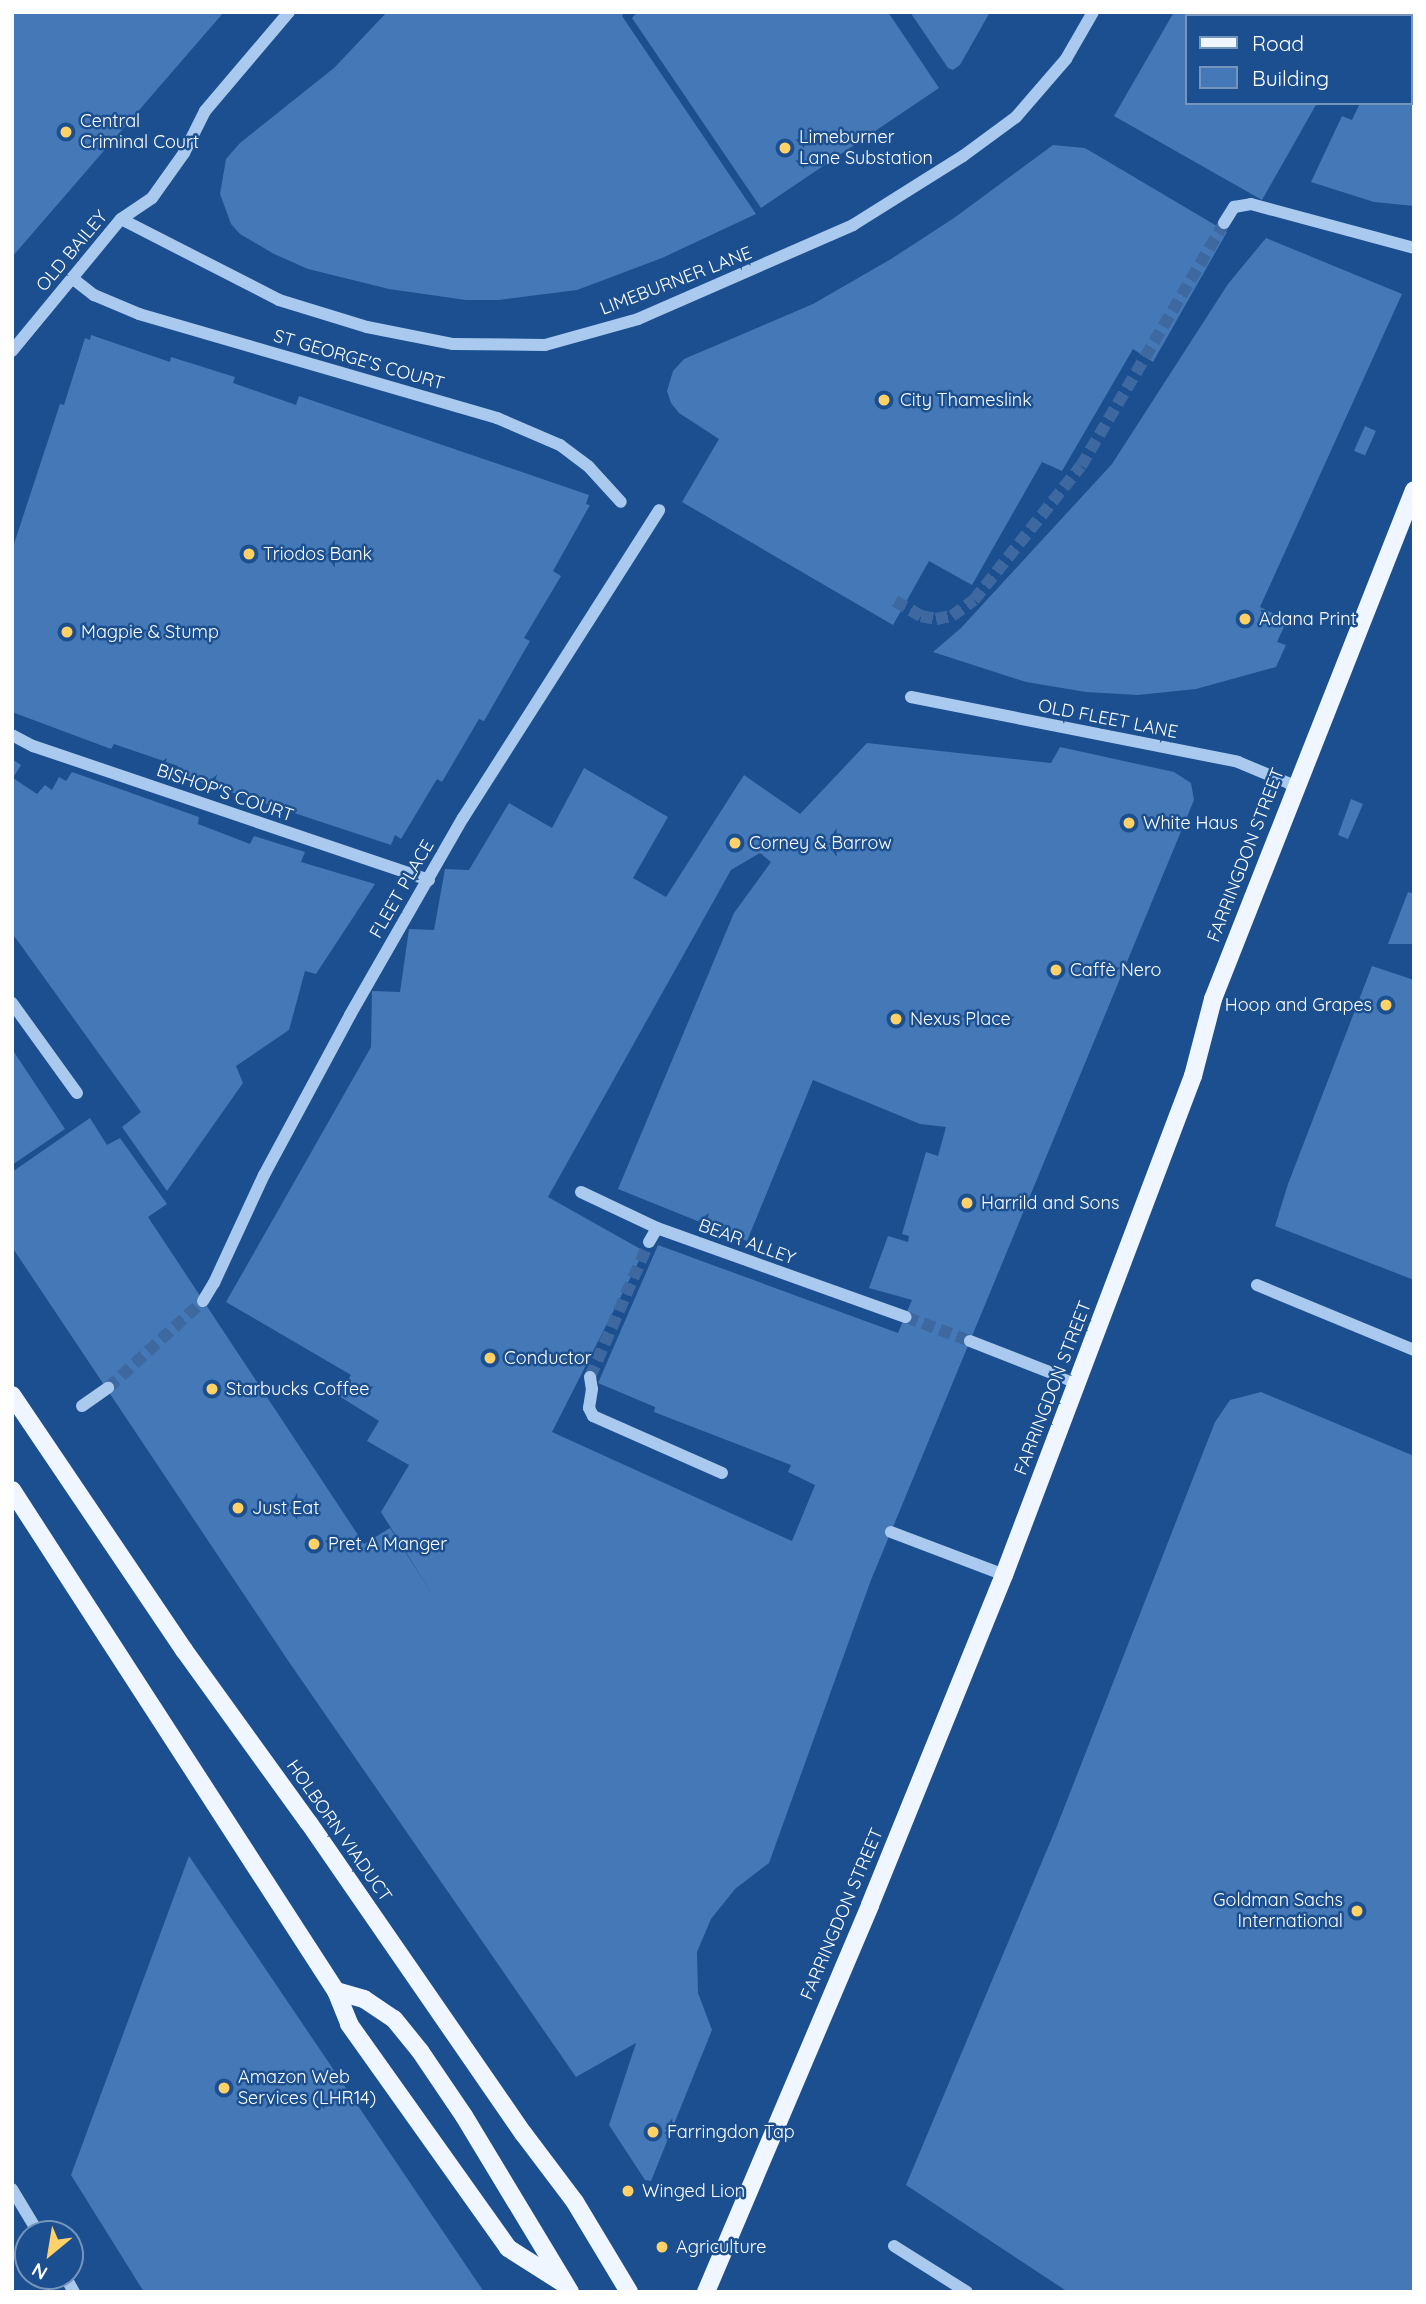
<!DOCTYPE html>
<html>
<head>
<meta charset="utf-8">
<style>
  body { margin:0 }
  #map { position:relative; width:1426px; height:2304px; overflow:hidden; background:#1b4f8f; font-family:Quicksand,sans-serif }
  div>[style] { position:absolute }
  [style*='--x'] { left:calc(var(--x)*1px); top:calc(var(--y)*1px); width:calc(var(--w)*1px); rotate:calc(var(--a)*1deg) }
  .building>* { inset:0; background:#4478b7; transform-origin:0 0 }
  .minor-tunnel>* { height:12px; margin-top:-6px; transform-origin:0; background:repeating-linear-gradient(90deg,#3d69a0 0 12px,transparent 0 18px) }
  .minor>* { height:12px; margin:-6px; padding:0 6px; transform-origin:6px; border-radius:6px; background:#a9c9ee }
  .major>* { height:18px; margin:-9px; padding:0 9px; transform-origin:9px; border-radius:9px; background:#f0f6ff }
  .major-bridge>* { height:18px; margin:-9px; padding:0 9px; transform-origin:9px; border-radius:9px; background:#f0f6ff }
  .dots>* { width:19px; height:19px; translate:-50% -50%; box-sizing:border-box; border:4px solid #1b4f8f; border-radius:50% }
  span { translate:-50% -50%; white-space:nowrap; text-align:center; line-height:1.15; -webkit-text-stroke:5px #1b4f8f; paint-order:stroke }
  .poi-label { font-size:18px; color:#fff }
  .left { translate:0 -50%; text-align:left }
  .right { translate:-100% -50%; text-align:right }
  .street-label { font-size:18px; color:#fff }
  .frame { position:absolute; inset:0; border:14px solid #fff; pointer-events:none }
  .legend { position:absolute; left:1185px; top:14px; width:228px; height:91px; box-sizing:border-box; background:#1b4f8f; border:2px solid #7695bc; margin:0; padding:9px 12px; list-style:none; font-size:21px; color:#fff }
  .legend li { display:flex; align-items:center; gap:14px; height:35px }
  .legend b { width:35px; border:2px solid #7695bc }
  .north { position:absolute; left:14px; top:2220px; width:70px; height:70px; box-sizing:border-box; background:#1b4f8f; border:2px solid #7695bc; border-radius:50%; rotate:210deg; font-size:19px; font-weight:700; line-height:28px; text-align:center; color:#fff }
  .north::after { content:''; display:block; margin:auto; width:24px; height:32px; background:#ffd166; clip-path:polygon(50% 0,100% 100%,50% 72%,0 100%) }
</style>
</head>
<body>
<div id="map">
  <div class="building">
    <i style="clip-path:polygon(12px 12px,224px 12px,12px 257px)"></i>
    <i style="clip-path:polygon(387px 12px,625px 12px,622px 16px,756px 214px,662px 258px,577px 290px,499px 300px,466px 300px,389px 289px,308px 269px,274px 254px,240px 234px,231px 224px,220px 194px,226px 159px,240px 143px,334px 68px)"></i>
    <i style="clip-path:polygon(637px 12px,888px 12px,939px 88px,761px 208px,632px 18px)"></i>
    <i style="clip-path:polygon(910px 12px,990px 12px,960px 65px,953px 70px,948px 68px)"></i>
    <i style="clip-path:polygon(1174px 12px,1369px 12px,1367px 16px,1186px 16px,1186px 103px,1317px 103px,1262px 200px,1114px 116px)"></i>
    <i style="clip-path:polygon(1399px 12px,1414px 12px,1414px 206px,1374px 202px,1311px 182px,1342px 116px,1352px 120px,1360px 103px,1410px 103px,1410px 16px,1398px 16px)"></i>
    <i style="clip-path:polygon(1053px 145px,1085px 148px,1227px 232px,1153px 362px,1133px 349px,1062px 471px,1042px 462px,972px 585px,929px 561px,893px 625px,682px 502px,719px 439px,679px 413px,671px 403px,667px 391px,673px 371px,684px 359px,813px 304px,891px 259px,954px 218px)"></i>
    <i style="clip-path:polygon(1266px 238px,1402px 294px,1260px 607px,1287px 620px,1277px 642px,1286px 645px,1276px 667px,1196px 689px,1138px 695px,1086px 692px,1026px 682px,933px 652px,961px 628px,1112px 464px,1228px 284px)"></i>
    <i style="clip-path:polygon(91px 335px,170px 362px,171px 357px,235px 377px,233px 383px,296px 405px,299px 396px,589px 495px,586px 504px,590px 505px,553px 571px,561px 576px,524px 638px,530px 641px,484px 721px,479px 719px,442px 782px,437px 779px,401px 839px,395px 835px,391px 845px,176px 774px,178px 766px,114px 744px,111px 749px,12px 712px,12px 550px,60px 404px,64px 405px,85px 338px,90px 340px)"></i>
    <i style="left:1365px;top:426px;width:12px;height:27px;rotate:24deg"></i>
    <i style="clip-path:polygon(evenodd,867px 743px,1051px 763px,1060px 747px,1174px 772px,1191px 783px,1194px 800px,871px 1580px,769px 1863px,735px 1889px,711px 1919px,697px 1952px,698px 1993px,712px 2030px,651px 2181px,645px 2180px,609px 2125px,636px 2043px,576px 2077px,289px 1662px,12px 1247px,12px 1172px,90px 1118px,107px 1145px,120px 1138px,167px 1204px,148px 1217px,364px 1544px,390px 1528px,432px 1594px,381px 1512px,409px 1465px,367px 1441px,379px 1421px,339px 1396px,351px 1375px,226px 1302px,371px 1047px,372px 991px,400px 992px,409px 929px,434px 930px,445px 869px,469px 870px,509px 803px,552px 828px,584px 768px,668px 817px,633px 878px,666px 897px,744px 775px,800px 814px,867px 743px,760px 853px,771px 862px,734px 913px,618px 1189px,747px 1241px,813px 1080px,920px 1124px,946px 1127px,938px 1156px,926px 1152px,902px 1234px,909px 1236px,908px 1242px,888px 1236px,869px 1288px,912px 1300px,898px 1333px,658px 1245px,598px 1383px,655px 1407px,654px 1412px,791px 1465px,788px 1472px,815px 1485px,792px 1541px,552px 1432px,644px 1251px,548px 1197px,731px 870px,760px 853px)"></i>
    <i style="clip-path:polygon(12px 759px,21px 765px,13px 778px,37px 794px,45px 785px,52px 790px,59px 777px,66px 781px,72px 772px,199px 817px,198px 824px,250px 844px,254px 836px,305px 852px,301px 862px,375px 884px,316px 974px,305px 971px,289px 1030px,236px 1066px,243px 1083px,167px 1191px,122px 1127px,141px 1112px,12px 933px)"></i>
    <i style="clip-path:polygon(1351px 799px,1363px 804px,1348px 839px,1338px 835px)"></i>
    <i style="clip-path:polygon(1408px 892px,1414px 894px,1414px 944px,1388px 944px)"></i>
    <i style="clip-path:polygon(1372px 966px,1414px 980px,1414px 1280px,1275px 1226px,1288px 1184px)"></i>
    <i style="clip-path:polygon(12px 1049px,65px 1129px,12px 1165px)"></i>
    <i style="clip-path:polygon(1261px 1392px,1414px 1456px,1414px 2292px,1068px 2292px,906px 2185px,1057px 1826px,1215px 1422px,1230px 1400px)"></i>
    <i style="clip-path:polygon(189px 1856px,484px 2292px,144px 2292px,71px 2175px)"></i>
  </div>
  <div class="minor-tunnel">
    <i style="--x:895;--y:601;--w:30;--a:30"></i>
    <i style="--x:921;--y:616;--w:15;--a:11"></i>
    <i style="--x:936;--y:619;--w:16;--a:-11"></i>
    <i style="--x:952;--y:616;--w:27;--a:-36"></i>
    <i style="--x:974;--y:600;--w:171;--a:-51.4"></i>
    <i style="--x:1081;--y:466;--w:282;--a:-59.5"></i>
    <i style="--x:906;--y:1317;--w:68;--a:20.6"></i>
    <i style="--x:590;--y:1377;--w:147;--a:-66.4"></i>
    <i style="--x:108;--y:1388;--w:129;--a:-42.5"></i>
  </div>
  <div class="minor">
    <i style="--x:121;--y:219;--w:178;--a:27.1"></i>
    <i style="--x:279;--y:300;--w:92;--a:17.1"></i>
    <i style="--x:367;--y:327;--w:88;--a:11.2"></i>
    <i style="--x:453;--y:344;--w:92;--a:0.6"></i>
    <i style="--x:545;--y:345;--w:97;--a:-15.6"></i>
    <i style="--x:638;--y:319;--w:235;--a:-23.6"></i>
    <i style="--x:853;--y:225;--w:130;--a:-32.1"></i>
    <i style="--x:963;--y:156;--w:66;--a:-36.3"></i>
    <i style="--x:1016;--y:117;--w:77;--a:-49.2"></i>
    <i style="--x:1066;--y:59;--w:54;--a:-60.1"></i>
    <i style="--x:1224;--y:223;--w:19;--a:-58"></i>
    <i style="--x:1234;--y:207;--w:17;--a:-10"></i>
    <i style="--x:1251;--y:204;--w:169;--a:15.1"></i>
    <i style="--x:72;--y:278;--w:28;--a:38"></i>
    <i style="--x:94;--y:295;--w:49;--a:22.9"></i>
    <i style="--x:139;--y:314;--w:373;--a:16.2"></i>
    <i style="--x:497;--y:418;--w:69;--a:23.2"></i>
    <i style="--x:560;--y:445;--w:36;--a:37"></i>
    <i style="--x:589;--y:467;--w:47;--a:47.6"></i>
    <i style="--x:12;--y:351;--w:171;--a:-50.5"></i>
    <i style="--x:121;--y:219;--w:37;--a:-34"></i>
    <i style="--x:152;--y:198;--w:55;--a:-54.6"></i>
    <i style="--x:184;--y:153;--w:47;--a:-63.4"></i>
    <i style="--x:205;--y:111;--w:130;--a:-49.7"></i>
    <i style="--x:911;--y:697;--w:333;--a:11.2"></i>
    <i style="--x:1238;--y:762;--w:62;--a:22.8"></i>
    <i style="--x:12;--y:735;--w:24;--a:28"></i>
    <i style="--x:33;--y:746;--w:418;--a:18.7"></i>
    <i style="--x:12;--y:1003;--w:111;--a:54.2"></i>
    <i style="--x:581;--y:1192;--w:84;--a:25.3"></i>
    <i style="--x:657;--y:1228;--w:264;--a:19.7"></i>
    <i style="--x:649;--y:1242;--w:16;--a:-60"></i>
    <i style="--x:1257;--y:1285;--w:170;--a:22.5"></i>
    <i style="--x:203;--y:1301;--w:21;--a:-59"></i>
    <i style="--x:214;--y:1283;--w:119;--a:-65.2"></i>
    <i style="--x:264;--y:1175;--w:182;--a:-61.7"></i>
    <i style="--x:350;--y:1015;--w:227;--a:-60.2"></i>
    <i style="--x:463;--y:818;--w:365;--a:-57.5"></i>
    <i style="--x:970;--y:1341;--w:115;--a:21.4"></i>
    <i style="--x:590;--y:1377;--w:12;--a:81"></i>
    <i style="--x:592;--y:1389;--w:19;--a:99"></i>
    <i style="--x:589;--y:1408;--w:9;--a:63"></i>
    <i style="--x:593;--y:1416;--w:141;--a:23.8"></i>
    <i style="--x:82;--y:1406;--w:32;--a:-35"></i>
    <i style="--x:891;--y:1532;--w:121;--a:20.8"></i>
    <i style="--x:12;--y:2189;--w:52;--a:59"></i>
    <i style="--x:894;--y:2246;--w:86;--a:32.2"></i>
    <i style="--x:65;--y:2276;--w:18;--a:61"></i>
  </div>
  <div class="major">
    <i style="--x:12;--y:1395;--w:308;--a:56"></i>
    <i style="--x:184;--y:1650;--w:213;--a:54.2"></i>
    <i style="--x:309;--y:1823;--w:377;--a:55.4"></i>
    <i style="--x:523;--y:2133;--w:86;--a:53"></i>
    <i style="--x:575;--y:2202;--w:105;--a:59"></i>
    <i style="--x:12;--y:1490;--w:597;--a:57.11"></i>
    <i style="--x:336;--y:1991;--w:35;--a:68"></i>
    <i style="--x:349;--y:2024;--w:275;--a:54.6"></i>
    <i style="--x:336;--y:1991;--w:29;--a:16"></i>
    <i style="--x:364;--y:1999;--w:36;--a:34"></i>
    <i style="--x:394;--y:2019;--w:41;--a:50.9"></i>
    <i style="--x:420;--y:2051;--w:78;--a:55.9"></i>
    <i style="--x:464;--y:2116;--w:205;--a:58.9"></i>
    <i style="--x:706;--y:2292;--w:420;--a:-67"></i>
    <i style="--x:870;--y:1905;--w:356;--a:-67.9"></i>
    <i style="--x:1004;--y:1575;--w:534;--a:-69.26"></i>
    <i style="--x:1193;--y:1076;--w:80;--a:-75.4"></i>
    <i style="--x:1213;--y:999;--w:547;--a:-68.45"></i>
  </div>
  <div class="major-bridge">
    <i style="--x:508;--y:2248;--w:65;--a:32.5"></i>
  </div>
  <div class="dots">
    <i style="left:66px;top:132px;background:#ffd166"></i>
    <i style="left:785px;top:148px;background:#ffd166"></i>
    <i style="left:884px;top:400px;background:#ffd166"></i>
    <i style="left:249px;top:554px;background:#ffd166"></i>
    <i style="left:1245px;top:619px;background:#ffd166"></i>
    <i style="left:67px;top:632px;background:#ffd166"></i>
    <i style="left:1129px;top:823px;background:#ffd166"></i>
    <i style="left:735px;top:843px;background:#ffd166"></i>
    <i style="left:1056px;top:970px;background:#ffd166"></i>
    <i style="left:1386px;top:1005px;background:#ffd166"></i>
    <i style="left:896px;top:1019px;background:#ffd166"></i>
    <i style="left:967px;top:1203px;background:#ffd166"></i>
    <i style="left:490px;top:1358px;background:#ffd166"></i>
    <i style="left:212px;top:1389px;background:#ffd166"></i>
    <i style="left:238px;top:1508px;background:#ffd166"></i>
    <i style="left:314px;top:1544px;background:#ffd166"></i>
    <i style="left:1357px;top:1911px;background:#ffd166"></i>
    <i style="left:224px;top:2088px;background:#ffd166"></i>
    <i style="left:653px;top:2132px;background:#ffd166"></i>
    <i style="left:628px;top:2191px;background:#ffd166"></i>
    <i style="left:662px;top:2247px;background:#ffd166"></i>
  </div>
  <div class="poi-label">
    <span class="left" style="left:80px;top:132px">Central<br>Criminal Court</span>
    <span class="left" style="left:799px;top:148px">Limeburner<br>Lane Substation</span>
    <span class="left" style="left:900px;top:400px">City Thameslink</span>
    <span class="left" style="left:263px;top:554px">Triodos Bank</span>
    <span class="left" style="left:1259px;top:619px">Adana Print</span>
    <span class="left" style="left:81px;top:632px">Magpie &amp; Stump</span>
    <span class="left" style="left:1143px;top:823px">White Haus</span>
    <span class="left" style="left:749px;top:843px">Corney &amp; Barrow</span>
    <span class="left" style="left:1070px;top:970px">Caffè Nero</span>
    <span class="right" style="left:1372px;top:1005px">Hoop and Grapes</span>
    <span class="left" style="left:910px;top:1019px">Nexus Place</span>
    <span class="left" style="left:981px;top:1203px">Harrild and Sons</span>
    <span class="left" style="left:504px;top:1358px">Conductor</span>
    <span class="left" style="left:226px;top:1389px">Starbucks Coffee</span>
    <span class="left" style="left:252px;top:1508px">Just Eat</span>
    <span class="left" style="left:328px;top:1544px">Pret A Manger</span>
    <span class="right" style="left:1343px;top:1911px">Goldman Sachs<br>International</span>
    <span class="left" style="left:238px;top:2088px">Amazon Web<br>Services (LHR14)</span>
    <span class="left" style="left:667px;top:2132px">Farringdon Tap</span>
    <span class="left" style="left:642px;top:2191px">Winged Lion</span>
    <span class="left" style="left:676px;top:2247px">Agriculture</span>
  </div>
  <div class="street-label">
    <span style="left:72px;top:251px;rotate:-50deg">OLD BAILEY</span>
    <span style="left:676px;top:281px;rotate:-21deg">LIMEBURNER LANE</span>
    <span style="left:359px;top:360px;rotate:16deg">ST GEORGE'S COURT</span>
    <span style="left:1108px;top:719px;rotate:11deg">OLD FLEET LANE</span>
    <span style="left:225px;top:793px;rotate:19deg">BISHOP'S COURT</span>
    <span style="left:1246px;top:855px;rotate:-69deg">FARRINGDON STREET</span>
    <span style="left:402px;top:889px;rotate:-60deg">FLEET PLACE</span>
    <span style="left:747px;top:1242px;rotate:20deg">BEAR ALLEY</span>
    <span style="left:1053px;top:1388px;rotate:-69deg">FARRINGDON STREET</span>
    <span style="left:339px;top:1831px;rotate:55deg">HOLBORN VIADUCT</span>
    <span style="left:842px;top:1914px;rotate:-67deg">FARRINGDON STREET</span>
  </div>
  <div class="frame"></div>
  <ul class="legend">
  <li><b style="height:9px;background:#f0f6ff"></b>Road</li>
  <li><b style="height:19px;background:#4478b7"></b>Building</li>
  </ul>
  <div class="north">N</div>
</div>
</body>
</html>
